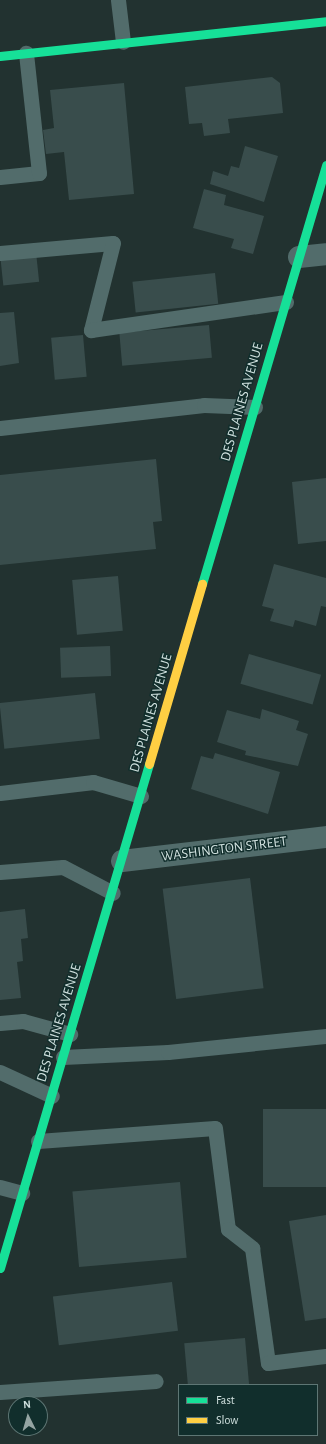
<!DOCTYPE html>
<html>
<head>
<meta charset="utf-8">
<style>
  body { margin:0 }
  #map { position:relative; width:326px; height:1444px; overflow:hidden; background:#223230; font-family:"Alegreya Sans",sans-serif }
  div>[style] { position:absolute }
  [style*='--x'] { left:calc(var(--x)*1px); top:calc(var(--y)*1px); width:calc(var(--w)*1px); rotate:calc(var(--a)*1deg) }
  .building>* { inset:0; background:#394d4c; transform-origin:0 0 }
  .lane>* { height:15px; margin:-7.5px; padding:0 7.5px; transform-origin:7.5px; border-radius:7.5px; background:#526c6b }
  .street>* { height:22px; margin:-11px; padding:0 11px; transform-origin:11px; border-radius:11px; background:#526c6b }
  .fast>* { height:9px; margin:-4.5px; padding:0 4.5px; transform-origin:4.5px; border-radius:4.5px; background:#16e098 }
  .slow>* { height:9px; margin:-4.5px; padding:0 4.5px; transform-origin:4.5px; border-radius:4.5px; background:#ffcf43 }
  span { translate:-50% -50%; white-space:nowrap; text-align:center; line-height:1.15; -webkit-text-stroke:3px #112e2c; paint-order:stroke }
  .street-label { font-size:14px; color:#d1e1df }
  .legend { position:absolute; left:178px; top:1384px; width:140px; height:52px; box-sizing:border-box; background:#112e2c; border:1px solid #5e7674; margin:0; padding:5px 7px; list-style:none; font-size:12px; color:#d1e1df }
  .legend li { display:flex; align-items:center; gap:8px; height:20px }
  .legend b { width:20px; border:1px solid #5e7674 }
  .north { position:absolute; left:8px; top:1396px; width:40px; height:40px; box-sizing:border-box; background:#112e2c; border:1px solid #5e7674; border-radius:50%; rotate:355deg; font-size:11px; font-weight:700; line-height:16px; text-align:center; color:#d1e1df }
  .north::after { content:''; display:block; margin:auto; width:14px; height:18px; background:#94a4a2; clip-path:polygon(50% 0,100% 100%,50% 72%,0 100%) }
</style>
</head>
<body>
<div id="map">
  <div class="building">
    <i style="clip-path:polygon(272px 77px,280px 83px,283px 113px,228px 119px,230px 133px,204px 136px,202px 123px,189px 124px,185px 87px)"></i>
    <i style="clip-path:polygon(124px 83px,134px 194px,69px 200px,64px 152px,46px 154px,43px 130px,54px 128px,50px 90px)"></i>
    <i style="clip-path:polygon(245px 146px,278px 156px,264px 202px,210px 184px,213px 171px,228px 176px,231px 166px,239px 168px)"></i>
    <i style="clip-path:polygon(204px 189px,226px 195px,224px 205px,264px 216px,253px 254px,231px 248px,234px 239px,193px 228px)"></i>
    <i style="left:36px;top:252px;width:30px;height:36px;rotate:84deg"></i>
    <i style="left:215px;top:273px;width:31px;height:83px;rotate:84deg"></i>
    <i style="clip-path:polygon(14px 312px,19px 363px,0 366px,0 313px)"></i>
    <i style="left:209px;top:325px;width:33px;height:90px;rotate:85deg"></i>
    <i style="left:83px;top:335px;width:42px;height:32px;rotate:85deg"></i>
    <i style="clip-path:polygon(156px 459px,162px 521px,153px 522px,156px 549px,0 565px,0 475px)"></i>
    <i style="clip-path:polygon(326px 478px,326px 541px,298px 544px,292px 482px)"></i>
    <i style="clip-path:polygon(274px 564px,326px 578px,326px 607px,321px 606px,316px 626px,295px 620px,293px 627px,270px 621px,274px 609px,262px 606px)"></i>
    <i style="left:118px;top:576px;width:55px;height:46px;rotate:85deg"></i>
    <i style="left:110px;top:646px;width:30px;height:50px;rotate:88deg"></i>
    <i style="left:249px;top:654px;width:75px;height:31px;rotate:16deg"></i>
    <i style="left:95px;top:693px;width:46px;height:96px;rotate:84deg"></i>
    <i style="clip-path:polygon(262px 709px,299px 721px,296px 730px,308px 734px,298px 766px,245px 755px,246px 751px,217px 742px,227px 710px,260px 719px)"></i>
    <i style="clip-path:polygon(215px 753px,280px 772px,268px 814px,191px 789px,201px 756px,213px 759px)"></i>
    <i style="left:250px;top:878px;width:111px;height:88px;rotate:83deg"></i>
    <i style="clip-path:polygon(25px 909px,28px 938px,21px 939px,23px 961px,17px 962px,21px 998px,0 1000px,0 912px)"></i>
    <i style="left:326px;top:1109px;width:78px;height:63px;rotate:90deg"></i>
    <i style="left:180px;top:1182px;width:76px;height:108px;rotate:85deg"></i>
    <i style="clip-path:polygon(326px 1215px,326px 1318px,305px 1321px,289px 1221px)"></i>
    <i style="left:172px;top:1282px;width:49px;height:120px;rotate:83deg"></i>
    <i style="left:245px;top:1338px;width:47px;height:61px;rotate:85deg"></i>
  </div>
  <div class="lane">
    <i style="--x:118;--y:0;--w:42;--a:83.2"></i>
    <i style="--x:0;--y:177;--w:39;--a:-6"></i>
    <i style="--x:39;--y:173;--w:121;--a:-96.2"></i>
    <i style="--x:0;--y:253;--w:113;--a:-5.1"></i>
    <i style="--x:113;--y:243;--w:90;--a:104.2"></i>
    <i style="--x:91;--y:330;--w:197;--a:-8.2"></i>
    <i style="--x:0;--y:428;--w:205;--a:-6.4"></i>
    <i style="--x:204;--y:405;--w:51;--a:2.2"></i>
    <i style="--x:0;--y:793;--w:94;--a:-6.7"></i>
    <i style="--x:93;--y:782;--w:50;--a:16.3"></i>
    <i style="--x:0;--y:872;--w:63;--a:-4.5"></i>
    <i style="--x:63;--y:867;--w:56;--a:27.5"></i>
    <i style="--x:0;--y:1023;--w:23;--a:-5"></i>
    <i style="--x:23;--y:1021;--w:49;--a:15.5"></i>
    <i style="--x:63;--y:1057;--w:105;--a:-2.7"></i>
    <i style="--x:168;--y:1052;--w:159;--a:-5.8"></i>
    <i style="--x:0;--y:1072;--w:57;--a:24.8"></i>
    <i style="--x:38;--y:1141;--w:177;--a:-4.2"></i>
    <i style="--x:215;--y:1128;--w:102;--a:82.7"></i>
    <i style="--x:228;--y:1229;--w:31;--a:38"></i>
    <i style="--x:252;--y:1248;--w:116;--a:82.1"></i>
    <i style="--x:268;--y:1363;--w:58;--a:-6.9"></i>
    <i style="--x:0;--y:1187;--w:23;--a:15"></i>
    <i style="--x:0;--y:1392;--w:156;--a:-4"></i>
  </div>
  <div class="street">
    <i style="--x:299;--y:257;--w:27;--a:-6"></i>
    <i style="--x:122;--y:861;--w:205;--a:-6.7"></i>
  </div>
  <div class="fast">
    <i style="--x:0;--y:56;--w:328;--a:-6.1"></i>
    <i style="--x:202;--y:584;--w:437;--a:-73.5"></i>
    <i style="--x:0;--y:1268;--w:526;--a:-73.53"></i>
  </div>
  <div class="slow">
    <i style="--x:149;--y:764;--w:188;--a:-73.6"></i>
  </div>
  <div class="street-label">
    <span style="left:242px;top:402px;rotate:-74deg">DES PLAINES AVENUE</span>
    <span style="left:151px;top:713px;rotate:-74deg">DES PLAINES AVENUE</span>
    <span style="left:224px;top:849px;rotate:-7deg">WASHINGTON STREET</span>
    <span style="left:59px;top:1023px;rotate:-73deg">DES PLAINES AVENUE</span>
  </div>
  <ul class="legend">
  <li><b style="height:5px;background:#16e098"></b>Fast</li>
  <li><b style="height:5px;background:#ffcf43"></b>Slow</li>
  </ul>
  <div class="north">N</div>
</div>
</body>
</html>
